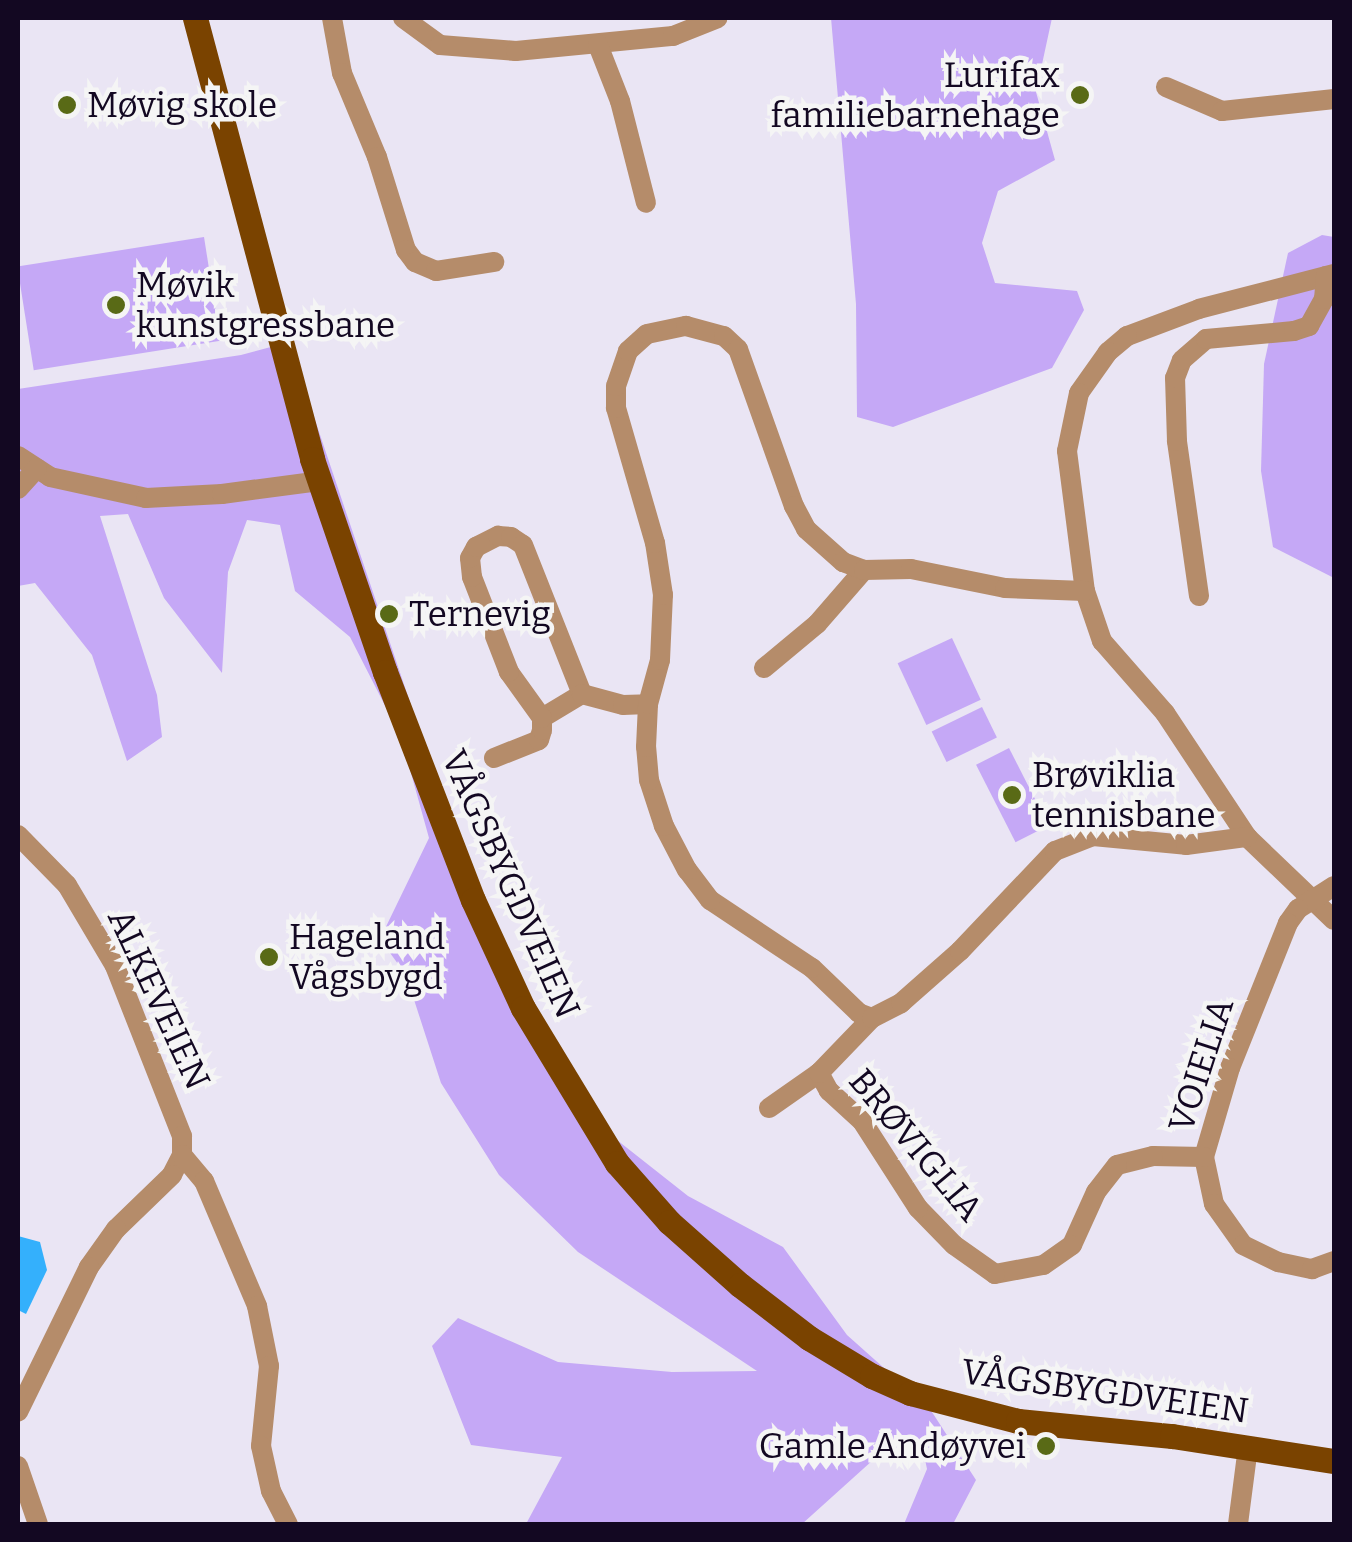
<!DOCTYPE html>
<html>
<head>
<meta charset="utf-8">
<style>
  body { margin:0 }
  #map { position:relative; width:1352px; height:1542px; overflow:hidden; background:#eae5f4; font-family:Bitter,serif }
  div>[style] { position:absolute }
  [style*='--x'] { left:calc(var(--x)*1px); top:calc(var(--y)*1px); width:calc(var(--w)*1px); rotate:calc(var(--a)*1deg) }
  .green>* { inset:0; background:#c5a8f6; transform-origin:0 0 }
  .water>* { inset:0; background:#34b0fc }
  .minor>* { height:20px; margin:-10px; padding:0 10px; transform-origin:10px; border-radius:10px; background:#b58c6a }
  .primary>* { height:25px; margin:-12.5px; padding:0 12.5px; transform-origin:12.5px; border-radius:12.5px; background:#7a4300 }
  .dots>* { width:28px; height:28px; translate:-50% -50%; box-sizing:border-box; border:5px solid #f5f5f5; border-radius:50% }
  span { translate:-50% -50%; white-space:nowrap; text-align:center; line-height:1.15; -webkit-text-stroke:9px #f5f5f5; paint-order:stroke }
  .poi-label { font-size:35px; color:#130822 }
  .right { translate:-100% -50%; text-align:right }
  .left { translate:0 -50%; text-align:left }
  .street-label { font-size:35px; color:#130822 }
  .frame { position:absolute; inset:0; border:20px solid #130822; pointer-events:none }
</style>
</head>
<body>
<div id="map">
  <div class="green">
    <i style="clip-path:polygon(831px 18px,1052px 18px,1036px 92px,1055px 160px,998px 191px,982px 243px,995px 283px,1077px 291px,1084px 310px,1052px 368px,893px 427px,857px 417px,856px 304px)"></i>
    <i style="clip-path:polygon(1322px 235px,1334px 237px,1334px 578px,1273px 547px,1261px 471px,1264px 364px,1288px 253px)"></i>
    <i style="left:204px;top:237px;width:105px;height:189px;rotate:81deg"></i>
    <i style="clip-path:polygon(293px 341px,314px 417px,454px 833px,496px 934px,603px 1129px,688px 1196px,783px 1247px,847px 1335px,930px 1409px,976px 1480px,953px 1524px,904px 1524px,927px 1469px,922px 1445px,873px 1460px,802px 1524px,526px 1524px,562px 1457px,471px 1445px,432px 1346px,458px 1318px,558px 1362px,672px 1372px,757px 1371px,578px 1252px,499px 1175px,441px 1083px,406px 975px,380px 939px,429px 838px,401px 737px,350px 637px,295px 591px,280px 525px,247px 520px,228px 572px,222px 673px,164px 598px,128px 514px,100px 516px,157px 695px,162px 737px,127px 761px,92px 655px,35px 583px,18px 586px,18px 389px,241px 355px)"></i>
    <i style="left:952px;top:638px;width:68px;height:60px;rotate:65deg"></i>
    <i style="left:982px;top:707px;width:34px;height:56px;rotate:64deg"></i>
    <i style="left:1009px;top:748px;width:87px;height:37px;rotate:63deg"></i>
  </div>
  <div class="water">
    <i style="clip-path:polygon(18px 1236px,40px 1242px,47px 1270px,26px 1314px,18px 1310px)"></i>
  </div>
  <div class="minor">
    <i style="--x:332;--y:18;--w:56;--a:79.7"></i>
    <i style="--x:342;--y:73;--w:91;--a:67.4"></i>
    <i style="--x:377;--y:157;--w:97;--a:72.7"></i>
    <i style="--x:406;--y:250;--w:15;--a:53"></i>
    <i style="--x:415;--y:262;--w:23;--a:23"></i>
    <i style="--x:436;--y:271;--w:59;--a:-8.8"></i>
    <i style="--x:403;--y:18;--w:46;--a:36.1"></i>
    <i style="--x:440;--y:45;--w:76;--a:4.5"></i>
    <i style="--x:516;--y:51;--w:158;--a:-5.5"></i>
    <i style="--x:673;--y:36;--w:48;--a:-21.8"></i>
    <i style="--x:598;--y:45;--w:60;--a:68.6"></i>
    <i style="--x:620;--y:101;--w:105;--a:75.7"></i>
    <i style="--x:1166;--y:87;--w:61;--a:23.2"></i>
    <i style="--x:1222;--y:111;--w:113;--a:-6.1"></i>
    <i style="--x:1334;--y:274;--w:139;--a:165.5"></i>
    <i style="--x:1199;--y:309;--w:77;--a:159.4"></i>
    <i style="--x:1127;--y:336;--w:25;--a:140"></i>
    <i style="--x:1108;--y:352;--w:50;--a:125.3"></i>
    <i style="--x:1079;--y:393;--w:59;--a:101.7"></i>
    <i style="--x:1067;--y:451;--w:141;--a:82.7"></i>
    <i style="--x:1085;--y:591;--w:53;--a:71.2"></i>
    <i style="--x:1102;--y:641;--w:96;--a:48.8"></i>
    <i style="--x:1165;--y:713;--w:149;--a:56.5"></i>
    <i style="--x:1247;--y:837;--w:120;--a:43.7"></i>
    <i style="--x:18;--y:456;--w:38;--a:33"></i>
    <i style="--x:50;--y:477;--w:98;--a:12.3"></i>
    <i style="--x:146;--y:498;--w:76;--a:-3"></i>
    <i style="--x:222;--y:494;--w:98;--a:-7.6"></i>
    <i style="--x:18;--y:489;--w:28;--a:-48"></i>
    <i style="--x:1199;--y:596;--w:157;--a:-98.1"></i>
    <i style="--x:1177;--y:441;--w:63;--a:-91.8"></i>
    <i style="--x:1175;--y:378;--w:19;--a:-69"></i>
    <i style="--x:1182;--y:360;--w:32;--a:-41"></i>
    <i style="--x:1206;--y:339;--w:88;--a:-5.2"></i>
    <i style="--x:1294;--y:331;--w:16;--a:-18"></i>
    <i style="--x:1309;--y:326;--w:31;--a:-61"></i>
    <i style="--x:1324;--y:299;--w:23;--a:-85"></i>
    <i style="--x:764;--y:668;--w:69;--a:-39.7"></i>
    <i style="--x:817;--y:624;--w:72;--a:-49"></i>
    <i style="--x:542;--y:718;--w:47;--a:-31"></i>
    <i style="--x:494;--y:758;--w:48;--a:-21.8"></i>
    <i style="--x:539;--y:740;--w:10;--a:-73"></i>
    <i style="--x:542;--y:730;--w:12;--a:-90"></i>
    <i style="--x:542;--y:718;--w:57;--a:-125.7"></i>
    <i style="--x:509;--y:672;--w:102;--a:-111.3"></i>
    <i style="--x:472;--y:577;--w:19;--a:-96"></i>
    <i style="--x:470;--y:558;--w:13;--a:-61"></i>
    <i style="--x:476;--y:547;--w:25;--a:-27"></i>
    <i style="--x:498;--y:536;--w:13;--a:4"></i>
    <i style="--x:511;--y:537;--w:14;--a:34"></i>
    <i style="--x:523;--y:545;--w:160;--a:68.4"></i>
    <i style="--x:582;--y:694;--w:42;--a:15"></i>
    <i style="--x:623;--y:705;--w:25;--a:-2"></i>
    <i style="--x:18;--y:835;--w:70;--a:45.6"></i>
    <i style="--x:67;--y:885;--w:94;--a:59.3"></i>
    <i style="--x:115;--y:966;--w:183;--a:68.5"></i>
    <i style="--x:182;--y:1136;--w:19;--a:90"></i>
    <i style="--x:182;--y:1155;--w:22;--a:117"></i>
    <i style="--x:172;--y:1175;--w:78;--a:136"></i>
    <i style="--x:116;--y:1229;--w:47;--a:125.4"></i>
    <i style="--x:89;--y:1267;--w:161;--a:116.1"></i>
    <i style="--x:1334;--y:886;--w:43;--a:147.4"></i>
    <i style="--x:1298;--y:909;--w:17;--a:126"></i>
    <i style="--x:1288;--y:923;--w:156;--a:111.8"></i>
    <i style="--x:1230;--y:1068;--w:93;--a:106.3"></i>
    <i style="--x:1204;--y:1157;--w:48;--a:78"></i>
    <i style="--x:1214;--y:1204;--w:50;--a:54.7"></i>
    <i style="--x:1243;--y:1245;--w:39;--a:26"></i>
    <i style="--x:1278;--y:1262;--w:35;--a:12"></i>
    <i style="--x:1312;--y:1269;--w:23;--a:-20"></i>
    <i style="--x:872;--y:1018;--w:14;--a:-159"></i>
    <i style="--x:859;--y:1013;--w:65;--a:-136.2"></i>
    <i style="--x:812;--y:968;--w:123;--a:-146.3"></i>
    <i style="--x:710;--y:900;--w:38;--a:-127"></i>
    <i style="--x:687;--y:870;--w:50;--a:-117.6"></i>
    <i style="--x:664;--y:826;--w:48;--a:-108.1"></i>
    <i style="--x:649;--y:780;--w:33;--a:-95"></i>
    <i style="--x:646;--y:747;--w:43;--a:-87.3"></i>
    <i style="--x:648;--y:704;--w:46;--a:-74.7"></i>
    <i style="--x:660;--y:660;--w:65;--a:-87.4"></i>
    <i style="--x:663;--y:595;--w:53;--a:-98.7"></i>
    <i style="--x:655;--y:543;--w:141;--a:-106.1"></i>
    <i style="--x:616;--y:408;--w:22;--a:-90"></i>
    <i style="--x:616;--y:386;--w:37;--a:-71"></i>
    <i style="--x:628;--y:351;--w:25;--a:-42"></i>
    <i style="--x:647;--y:334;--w:40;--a:-12"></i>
    <i style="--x:686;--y:326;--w:39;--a:15"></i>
    <i style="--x:724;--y:336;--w:19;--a:43"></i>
    <i style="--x:738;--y:349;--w:167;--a:70.4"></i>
    <i style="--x:794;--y:506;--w:26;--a:62"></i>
    <i style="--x:806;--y:529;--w:50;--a:41.7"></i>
    <i style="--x:843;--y:562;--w:22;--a:21"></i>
    <i style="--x:864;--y:570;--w:47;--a:-1.2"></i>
    <i style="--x:911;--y:569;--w:96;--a:11.4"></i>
    <i style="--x:1005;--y:588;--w:80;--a:2.1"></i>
    <i style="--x:769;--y:1108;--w:61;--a:-35"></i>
    <i style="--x:182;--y:1155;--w:34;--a:50"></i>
    <i style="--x:204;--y:1181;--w:136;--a:67"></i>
    <i style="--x:257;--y:1306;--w:61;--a:78.7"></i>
    <i style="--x:269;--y:1366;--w:80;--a:95.7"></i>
    <i style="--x:261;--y:1446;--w:46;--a:77.5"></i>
    <i style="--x:271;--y:1491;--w:37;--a:63"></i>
    <i style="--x:1204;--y:1157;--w:51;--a:-178.9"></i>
    <i style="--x:1153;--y:1156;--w:37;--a:166"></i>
    <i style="--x:1117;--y:1165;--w:34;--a:128"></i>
    <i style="--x:1096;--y:1192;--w:58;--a:114.4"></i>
    <i style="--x:1072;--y:1245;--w:35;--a:145"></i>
    <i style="--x:1043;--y:1265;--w:49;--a:169.4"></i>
    <i style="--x:995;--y:1274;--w:50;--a:-144.7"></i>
    <i style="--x:954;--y:1245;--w:52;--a:-134.2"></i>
    <i style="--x:918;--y:1208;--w:103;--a:-122.8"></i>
    <i style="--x:862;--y:1121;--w:45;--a:-137.7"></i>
    <i style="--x:829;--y:1091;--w:21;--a:-119"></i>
    <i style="--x:819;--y:1073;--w:76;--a:-46.1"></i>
    <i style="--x:872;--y:1018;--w:33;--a:-27"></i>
    <i style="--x:901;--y:1003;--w:79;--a:-41.4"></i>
    <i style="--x:960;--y:951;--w:138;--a:-46.5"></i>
    <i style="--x:1055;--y:851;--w:41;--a:-21.5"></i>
    <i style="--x:1093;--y:836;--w:93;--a:5.5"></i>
    <i style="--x:1186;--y:845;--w:62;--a:-7.5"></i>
    <i style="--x:18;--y:1466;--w:61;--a:71"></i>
    <i style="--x:1238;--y:1524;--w:78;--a:-82.6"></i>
  </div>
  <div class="primary">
    <i style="--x:195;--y:18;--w:456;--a:75.1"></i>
    <i style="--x:312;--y:459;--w:225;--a:71.1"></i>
    <i style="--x:385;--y:672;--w:244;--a:68.9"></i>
    <i style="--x:473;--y:900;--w:119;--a:65.2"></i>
    <i style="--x:523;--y:1008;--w:181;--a:58.8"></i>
    <i style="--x:617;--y:1163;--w:79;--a:48.6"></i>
    <i style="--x:669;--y:1222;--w:95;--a:41.6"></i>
    <i style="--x:740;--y:1285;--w:87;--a:37.5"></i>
    <i style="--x:809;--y:1338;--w:74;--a:31.1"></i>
    <i style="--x:872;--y:1376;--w:42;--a:24.1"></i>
    <i style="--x:910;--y:1393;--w:112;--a:14.5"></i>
    <i style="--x:1018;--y:1421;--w:155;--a:5.6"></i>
    <i style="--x:1172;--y:1436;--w:164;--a:8.8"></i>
  </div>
  <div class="dots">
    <i style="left:1080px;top:95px;background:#596a16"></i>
    <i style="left:67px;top:105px;background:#596a16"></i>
    <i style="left:116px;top:305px;background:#596a16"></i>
    <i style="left:389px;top:614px;background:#596a16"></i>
    <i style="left:1012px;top:795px;background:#596a16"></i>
    <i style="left:269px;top:957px;background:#596a16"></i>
    <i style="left:1046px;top:1446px;background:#596a16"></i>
  </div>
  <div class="poi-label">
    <span class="right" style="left:1060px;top:95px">Lurifax<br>familiebarnehage</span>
    <span class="left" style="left:87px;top:105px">Møvig skole</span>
    <span class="left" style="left:136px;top:305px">Møvik<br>kunstgressbane</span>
    <span class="left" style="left:409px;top:614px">Ternevig</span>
    <span class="left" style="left:1032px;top:795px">Brøviklia<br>tennisbane</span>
    <span class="left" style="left:289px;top:957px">Hageland<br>Vågsbygd</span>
    <span class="right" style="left:1026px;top:1446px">Gamle Andøyvei</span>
  </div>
  <div class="street-label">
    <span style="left:511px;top:884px;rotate:66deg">VÅGSBYGDVEIEN</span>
    <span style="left:159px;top:999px;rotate:65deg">ALKEVEIEN</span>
    <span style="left:1201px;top:1065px;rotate:-72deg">VOIELIA</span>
    <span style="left:916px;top:1145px;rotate:50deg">BRØVIGLIA</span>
    <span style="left:1105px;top:1391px;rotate:8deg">VÅGSBYGDVEIEN</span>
  </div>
  <div class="frame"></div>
</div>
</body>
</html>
